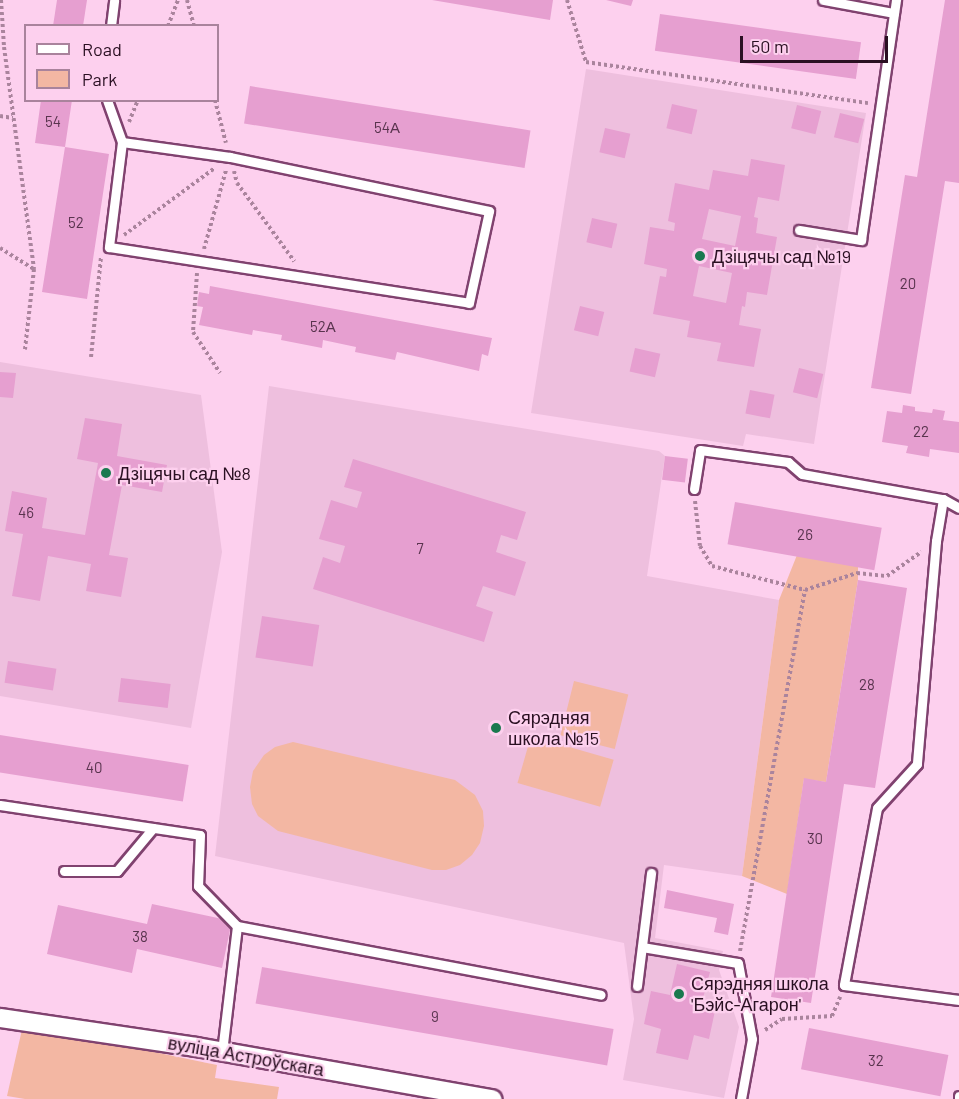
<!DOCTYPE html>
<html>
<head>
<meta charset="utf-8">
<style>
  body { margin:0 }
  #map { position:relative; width:959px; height:1099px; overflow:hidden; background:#fdd0ee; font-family:Barlow,sans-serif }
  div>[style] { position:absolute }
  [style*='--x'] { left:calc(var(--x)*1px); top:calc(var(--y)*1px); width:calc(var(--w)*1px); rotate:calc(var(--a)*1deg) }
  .built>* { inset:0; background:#eebfde }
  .green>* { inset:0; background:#f3b7a3; transform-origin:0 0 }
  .building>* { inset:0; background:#e69fd0; transform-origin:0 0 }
  .path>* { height:4px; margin-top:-2px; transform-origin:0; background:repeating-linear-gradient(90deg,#aa849d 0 3px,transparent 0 6px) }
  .roads { filter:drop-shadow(2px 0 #80426f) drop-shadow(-2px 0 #80426f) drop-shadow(0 2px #80426f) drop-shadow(0 -2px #80426f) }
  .service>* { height:9px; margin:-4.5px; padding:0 4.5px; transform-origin:4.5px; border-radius:4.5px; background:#fff }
  .minor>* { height:18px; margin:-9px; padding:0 9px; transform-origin:9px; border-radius:9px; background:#fff }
  .dots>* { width:16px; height:16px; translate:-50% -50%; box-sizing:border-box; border:3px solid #fdd0ee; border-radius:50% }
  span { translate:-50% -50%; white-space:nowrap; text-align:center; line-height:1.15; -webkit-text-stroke:4.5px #fdd0ee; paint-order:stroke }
  .number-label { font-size:15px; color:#59344e }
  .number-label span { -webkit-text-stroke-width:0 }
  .poi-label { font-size:18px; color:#2a1022 }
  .left { translate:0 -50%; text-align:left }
  .street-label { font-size:18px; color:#2a1022 }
  .legend { position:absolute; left:24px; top:24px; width:195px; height:78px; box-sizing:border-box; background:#fdd0ee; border:2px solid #a9839c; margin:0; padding:8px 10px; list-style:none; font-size:18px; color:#2a1022 }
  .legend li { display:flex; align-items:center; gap:12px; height:30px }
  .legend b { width:30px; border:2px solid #a9839c }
  .scale { position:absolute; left:740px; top:36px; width:148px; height:27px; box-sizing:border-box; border:3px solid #2a1022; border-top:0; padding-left:8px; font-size:18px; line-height:21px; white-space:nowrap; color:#2a1022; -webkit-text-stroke:4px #fdd0ee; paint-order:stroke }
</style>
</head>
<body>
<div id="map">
  <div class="built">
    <i style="clip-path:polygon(586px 69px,866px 113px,814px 444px,746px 434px,743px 446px,531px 413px)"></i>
    <i style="clip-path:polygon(0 362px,201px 395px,222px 552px,191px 728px,0 696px)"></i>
    <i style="clip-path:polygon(269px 386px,659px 451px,665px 456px,647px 576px,779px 600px,742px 876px,664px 865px,655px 938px,723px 951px,719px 970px,739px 1027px,724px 1098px,623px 1080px,634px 1019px,624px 943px,215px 856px)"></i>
  </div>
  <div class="green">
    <i style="clip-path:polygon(797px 555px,858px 565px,858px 580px,826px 782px,804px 779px,787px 894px,742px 876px,779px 600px)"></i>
    <i style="left:574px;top:681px;width:56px;height:56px;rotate:14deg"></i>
    <i style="left:531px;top:736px;width:86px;height:49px;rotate:16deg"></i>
    <i style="clip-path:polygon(293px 742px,455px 780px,475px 795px,483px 811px,484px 826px,480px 843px,472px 855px,460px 865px,446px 870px,432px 870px,278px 831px,258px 816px,252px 804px,250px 787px,253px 771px,264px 755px,275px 747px)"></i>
    <i style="clip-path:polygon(23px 1025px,217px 1065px,215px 1078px,279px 1087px,277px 1099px,25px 1099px,7px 1096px)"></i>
  </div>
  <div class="building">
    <i style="clip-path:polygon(57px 0,87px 0,83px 26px,53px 26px)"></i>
    <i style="clip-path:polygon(432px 0,553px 0,550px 20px)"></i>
    <i style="clip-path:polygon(606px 0,633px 0,631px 6px)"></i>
    <i style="clip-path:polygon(945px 0,959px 0,959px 183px,945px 181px,911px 394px,871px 388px,905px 175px,917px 177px)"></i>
    <i style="left:660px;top:14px;width:203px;height:37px;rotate:8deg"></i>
    <i style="left:250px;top:86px;width:284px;height:38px;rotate:9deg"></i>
    <i style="clip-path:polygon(41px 100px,72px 100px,65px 147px,109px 154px,87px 299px,42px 292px,65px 147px,35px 143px)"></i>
    <i style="left:672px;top:104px;width:26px;height:25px;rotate:13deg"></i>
    <i style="left:797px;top:105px;width:25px;height:24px;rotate:14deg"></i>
    <i style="left:840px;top:113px;width:25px;height:25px;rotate:14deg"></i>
    <i style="left:605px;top:128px;width:26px;height:25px;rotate:13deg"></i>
    <i style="clip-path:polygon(evenodd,751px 159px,785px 165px,779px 201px,758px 197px,754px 217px,758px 218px,756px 233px,777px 237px,767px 295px,747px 292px,745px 307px,742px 306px,739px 325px,761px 329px,754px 367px,717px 361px,721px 343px,687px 337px,690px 321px,653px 314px,660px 276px,666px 277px,667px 269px,644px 264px,650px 227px,674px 231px,675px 223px,668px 221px,675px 183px,709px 190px,713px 170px,748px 176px,751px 159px,709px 209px,741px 216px,735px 246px,702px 239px,709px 209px,751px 159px,699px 266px,732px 273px,726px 303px,693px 296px,699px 266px)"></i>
    <i style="left:592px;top:218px;width:26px;height:25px;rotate:13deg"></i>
    <i style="clip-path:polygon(210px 286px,492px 338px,488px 356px,482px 354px,479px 371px,397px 352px,395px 360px,355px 352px,356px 347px,323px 340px,322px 348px,281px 340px,282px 335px,253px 330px,252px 335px,199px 325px,203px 307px,197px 306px,199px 292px,209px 294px)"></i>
    <i style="left:580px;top:306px;width:25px;height:25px;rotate:14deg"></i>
    <i style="left:635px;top:348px;width:26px;height:24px;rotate:13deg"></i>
    <i style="left:799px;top:368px;width:25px;height:25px;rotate:14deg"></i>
    <i style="clip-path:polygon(0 372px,16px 373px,13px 398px,0 397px)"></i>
    <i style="left:750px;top:390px;width:25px;height:24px;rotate:11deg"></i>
    <i style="clip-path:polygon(903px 405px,915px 407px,915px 411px,932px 413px,933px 409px,945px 411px,943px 420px,959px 422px,959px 453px,930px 449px,929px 457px,906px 453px,908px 446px,882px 442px,887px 411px,902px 413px)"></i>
    <i style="clip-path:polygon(85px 418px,122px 424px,117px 456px,167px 465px,162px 492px,122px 485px,109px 555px,128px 558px,121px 597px,86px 591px,91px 564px,48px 556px,40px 601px,12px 596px,23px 534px,5px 531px,12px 491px,47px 498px,42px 528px,85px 535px,98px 463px,77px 459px)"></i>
    <i style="left:665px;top:456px;width:23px;height:24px;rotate:7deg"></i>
    <i style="clip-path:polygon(353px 459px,526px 512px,517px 540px,501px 535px,496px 552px,526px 562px,515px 596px,483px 586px,476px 606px,493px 612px,484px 642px,313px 589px,323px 557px,340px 563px,345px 546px,319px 539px,331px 500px,357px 508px,362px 492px,344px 487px)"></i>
    <i style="left:735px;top:502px;width:149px;height:43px;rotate:10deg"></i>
    <i style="clip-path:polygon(858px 580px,907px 588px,875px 788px,844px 784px,811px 1003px,771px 997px,804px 778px,826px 782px)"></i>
    <i style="left:262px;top:616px;width:58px;height:42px;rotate:9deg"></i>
    <i style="left:8px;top:661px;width:49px;height:22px;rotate:9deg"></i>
    <i style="left:121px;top:678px;width:50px;height:24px;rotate:7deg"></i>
    <i style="left:0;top:735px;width:191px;height:37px;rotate:9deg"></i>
    <i style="clip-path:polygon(667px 890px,734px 904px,728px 935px,714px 932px,717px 918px,664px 908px)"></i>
    <i style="clip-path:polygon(152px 904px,232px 921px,222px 968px,137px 949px,132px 973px,47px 954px,58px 905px,147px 924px)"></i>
    <i style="clip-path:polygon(677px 964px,710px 972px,702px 1002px,716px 1006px,709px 1039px,694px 1035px,688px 1060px,656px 1053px,661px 1029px,644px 1024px,651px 991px,670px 995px)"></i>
    <i style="left:262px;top:967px;width:357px;height:37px;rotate:10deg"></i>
    <i style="left:809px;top:1028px;width:142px;height:42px;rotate:11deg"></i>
  </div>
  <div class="path">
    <i style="--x:1;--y:0;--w:47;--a:86.3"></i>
    <i style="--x:4;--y:47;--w:224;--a:82.3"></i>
    <i style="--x:34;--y:269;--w:81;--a:96.4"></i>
    <i style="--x:187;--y:0;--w:27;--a:75"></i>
    <i style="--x:567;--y:0;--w:65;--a:73"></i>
    <i style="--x:586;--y:62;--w:285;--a:8.3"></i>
    <i style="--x:168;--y:26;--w:28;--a:-69"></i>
    <i style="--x:215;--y:100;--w:44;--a:75.7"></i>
    <i style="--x:0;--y:116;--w:13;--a:9"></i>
    <i style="--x:129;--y:122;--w:24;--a:-68"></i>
    <i style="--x:234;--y:171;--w:12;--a:76"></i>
    <i style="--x:237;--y:183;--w:97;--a:53.8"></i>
    <i style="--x:124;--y:235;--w:113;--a:-36.4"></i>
    <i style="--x:0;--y:248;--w:39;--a:32"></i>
    <i style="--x:204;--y:249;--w:82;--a:-74.4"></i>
    <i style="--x:197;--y:273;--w:59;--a:93.9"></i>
    <i style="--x:193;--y:332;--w:49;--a:56.6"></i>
    <i style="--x:91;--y:357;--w:101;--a:-84.3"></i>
    <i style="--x:695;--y:501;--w:45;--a:83.7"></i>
    <i style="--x:700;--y:546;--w:23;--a:59"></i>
    <i style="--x:712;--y:566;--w:96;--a:14.5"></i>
    <i style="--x:740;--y:951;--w:367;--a:-79.8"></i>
    <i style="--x:805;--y:590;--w:55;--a:-18.1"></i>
    <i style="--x:857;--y:573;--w:30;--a:6"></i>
    <i style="--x:887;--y:576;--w:42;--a:-35.2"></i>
    <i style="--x:765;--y:1030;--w:20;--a:-33"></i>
    <i style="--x:782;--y:1019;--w:50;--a:-3.4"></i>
    <i style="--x:832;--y:1016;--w:21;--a:-67"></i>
  </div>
  <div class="roads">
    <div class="service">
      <i style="--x:823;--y:0;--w:72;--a:10.4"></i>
      <i style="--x:111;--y:26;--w:26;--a:-83"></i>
      <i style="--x:107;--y:100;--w:45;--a:70.3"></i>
      <i style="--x:122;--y:142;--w:106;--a:97.1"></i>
      <i style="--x:109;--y:247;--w:364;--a:8.8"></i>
      <i style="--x:469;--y:303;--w:94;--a:-77.7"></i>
      <i style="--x:489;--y:211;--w:265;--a:-168.2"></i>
      <i style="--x:230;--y:157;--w:109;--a:-172.1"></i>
      <i style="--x:799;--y:230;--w:63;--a:9.2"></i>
      <i style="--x:861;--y:240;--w:243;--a:-81.7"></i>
      <i style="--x:694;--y:489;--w:39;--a:-81"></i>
      <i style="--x:700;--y:450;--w:89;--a:7.8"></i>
      <i style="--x:788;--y:462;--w:18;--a:41"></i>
      <i style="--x:802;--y:474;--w:143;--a:10.1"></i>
      <i style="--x:943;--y:499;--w:43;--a:99.5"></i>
      <i style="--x:936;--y:541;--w:224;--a:94.9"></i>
      <i style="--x:917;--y:764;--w:59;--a:132.3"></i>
      <i style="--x:877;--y:808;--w:180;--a:100.6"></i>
      <i style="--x:844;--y:985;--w:116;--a:7.4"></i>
      <i style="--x:943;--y:499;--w:18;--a:29"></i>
      <i style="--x:0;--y:805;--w:202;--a:8.5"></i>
      <i style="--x:200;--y:835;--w:51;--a:92.2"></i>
      <i style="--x:198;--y:886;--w:56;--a:45.7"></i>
      <i style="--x:237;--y:926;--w:126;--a:96.8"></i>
      <i style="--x:64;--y:871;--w:53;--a:0"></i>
      <i style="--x:117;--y:871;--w:56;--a:-50.1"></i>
      <i style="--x:237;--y:926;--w:370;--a:10.7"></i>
      <i style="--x:642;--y:947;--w:97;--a:9.5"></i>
      <i style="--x:738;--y:963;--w:77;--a:79.6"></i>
      <i style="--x:752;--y:1039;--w:61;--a:100.4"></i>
      <i style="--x:637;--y:986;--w:114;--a:-82.9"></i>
      <i style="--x:959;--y:1099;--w:3;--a:-90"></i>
    </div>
    <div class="minor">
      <i style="--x:0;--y:1018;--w:198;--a:8.4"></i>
      <i style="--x:196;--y:1047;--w:301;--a:10"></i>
    </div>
  </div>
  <div class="dots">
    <i style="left:700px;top:256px;background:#1b794f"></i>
    <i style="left:106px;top:473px;background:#1b794f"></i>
    <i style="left:496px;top:728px;background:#1b794f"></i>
    <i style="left:679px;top:994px;background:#1b794f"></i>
  </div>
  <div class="number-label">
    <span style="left:53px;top:122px">54</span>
    <span style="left:387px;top:128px">54А</span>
    <span style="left:76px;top:223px">52</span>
    <span style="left:908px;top:284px">20</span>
    <span style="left:323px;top:327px">52А</span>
    <span style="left:921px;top:432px">22</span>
    <span style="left:26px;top:513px">46</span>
    <span style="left:805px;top:535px">26</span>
    <span style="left:420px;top:549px">7</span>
    <span style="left:867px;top:685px">28</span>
    <span style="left:94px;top:768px">40</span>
    <span style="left:815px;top:839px">30</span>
    <span style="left:140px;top:937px">38</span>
    <span style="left:435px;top:1017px">9</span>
    <span style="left:876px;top:1061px">32</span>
  </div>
  <div class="poi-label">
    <span class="left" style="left:712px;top:256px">Дзіцячы сад №19</span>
    <span class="left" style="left:118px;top:473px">Дзіцячы сад №8</span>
    <span class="left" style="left:508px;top:728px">Сярэдняя<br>школа №15</span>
    <span class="left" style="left:691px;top:994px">Сярэдняя школа<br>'Бэйс-Агарон'</span>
  </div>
  <div class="street-label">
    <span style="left:246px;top:1056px;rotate:10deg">вуліца Астроўскага</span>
  </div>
  <ul class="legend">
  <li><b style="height:8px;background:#fff"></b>Road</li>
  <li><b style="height:16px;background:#f3b7a3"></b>Park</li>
  </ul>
  <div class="scale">50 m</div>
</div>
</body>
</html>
